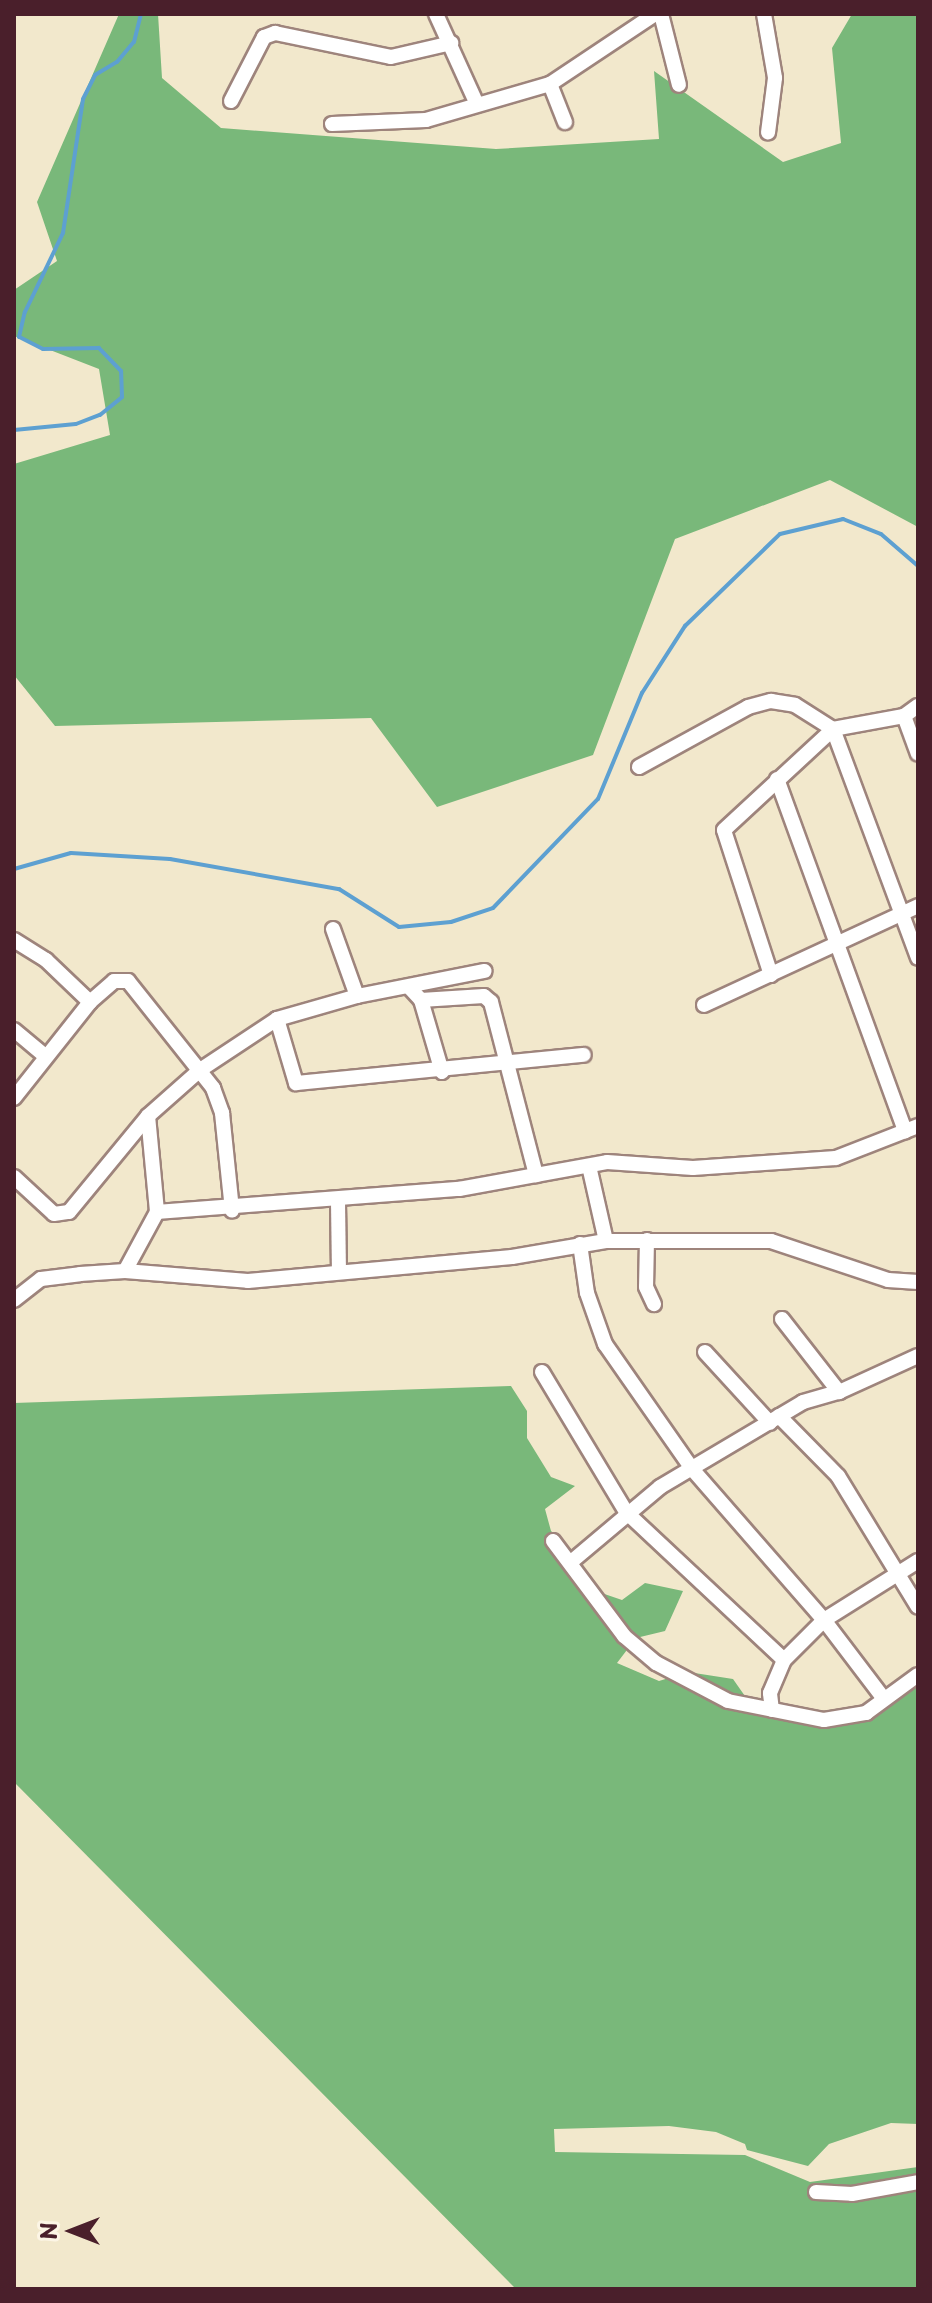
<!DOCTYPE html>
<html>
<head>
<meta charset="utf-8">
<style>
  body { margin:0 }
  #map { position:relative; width:932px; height:2303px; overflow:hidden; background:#f2e8cc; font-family:"Playpen Sans",sans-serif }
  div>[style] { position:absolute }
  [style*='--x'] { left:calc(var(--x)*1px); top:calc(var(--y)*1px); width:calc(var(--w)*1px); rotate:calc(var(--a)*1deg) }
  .forest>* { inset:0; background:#79b87a }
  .stream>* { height:4px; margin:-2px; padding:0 2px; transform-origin:2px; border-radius:2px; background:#5da0d1 }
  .roads { filter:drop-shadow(2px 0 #9e847c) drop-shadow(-2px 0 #9e847c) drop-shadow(0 2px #9e847c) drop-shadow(0 -2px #9e847c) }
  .minor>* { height:14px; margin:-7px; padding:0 7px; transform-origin:7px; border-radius:7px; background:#fff }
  span { translate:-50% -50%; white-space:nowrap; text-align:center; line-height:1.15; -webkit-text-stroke:7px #fcf5e5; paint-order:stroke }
  .frame { position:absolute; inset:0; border:16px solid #4a1f2b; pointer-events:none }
  .north { position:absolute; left:32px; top:2191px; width:80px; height:80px; -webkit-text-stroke:6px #fcf5e5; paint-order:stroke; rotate:270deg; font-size:22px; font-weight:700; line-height:32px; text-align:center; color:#4a1f2b }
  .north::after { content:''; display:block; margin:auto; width:28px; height:36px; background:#4a1f2b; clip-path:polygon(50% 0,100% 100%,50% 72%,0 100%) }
</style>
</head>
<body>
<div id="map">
  <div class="forest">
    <i style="clip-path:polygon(119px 14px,158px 14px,162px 78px,221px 128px,496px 149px,659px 139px,654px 71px,783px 162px,841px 143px,832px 48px,852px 14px,918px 14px,918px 527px,830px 480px,675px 539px,593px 755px,437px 807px,371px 718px,55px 726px,14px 675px,14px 464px,110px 435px,99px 369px,14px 336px,14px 290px,57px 261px,37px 202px)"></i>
    <i style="clip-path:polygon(511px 1386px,527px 1411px,527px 1438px,551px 1477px,575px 1486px,545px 1509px,551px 1531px,571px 1549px,572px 1571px,581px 1586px,622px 1600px,645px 1583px,683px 1591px,665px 1631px,636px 1638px,617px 1663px,659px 1681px,688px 1672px,733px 1679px,747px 1699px,772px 1713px,867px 1719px,918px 1678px,918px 2124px,891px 2123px,829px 2144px,808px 2166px,747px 2150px,745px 2144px,716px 2132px,669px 2126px,554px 2129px,555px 2152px,745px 2155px,810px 2182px,918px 2167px,918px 2289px,516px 2289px,14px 1782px,14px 1403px)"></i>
  </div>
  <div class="stream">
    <i style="--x:14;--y:430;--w:62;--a:-5.5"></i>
    <i style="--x:76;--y:424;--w:26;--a:-21"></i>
    <i style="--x:100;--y:415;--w:28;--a:-39"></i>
    <i style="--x:122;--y:397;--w:26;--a:-92"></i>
    <i style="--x:121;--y:371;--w:32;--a:-134"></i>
    <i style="--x:99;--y:348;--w:56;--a:179"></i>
    <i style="--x:43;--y:349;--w:27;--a:-153"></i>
    <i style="--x:19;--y:337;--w:26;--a:-77"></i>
    <i style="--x:25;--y:312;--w:88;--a:-64.3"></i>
    <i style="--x:63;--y:233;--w:135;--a:-81.5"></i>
    <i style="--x:83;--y:99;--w:27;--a:-63"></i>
    <i style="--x:95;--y:75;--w:26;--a:-31"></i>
    <i style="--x:117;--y:62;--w:26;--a:-50"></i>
    <i style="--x:134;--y:42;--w:29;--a:-76"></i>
    <i style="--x:14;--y:869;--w:59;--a:-15.7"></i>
    <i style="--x:71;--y:853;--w:99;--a:3.5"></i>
    <i style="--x:170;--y:859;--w:172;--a:10.1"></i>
    <i style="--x:339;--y:889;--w:71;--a:32.3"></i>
    <i style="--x:399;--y:927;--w:52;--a:-5.5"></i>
    <i style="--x:451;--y:922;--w:44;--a:-18.4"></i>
    <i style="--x:493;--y:908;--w:151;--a:-46.1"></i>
    <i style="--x:598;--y:799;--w:115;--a:-67.5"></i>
    <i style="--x:642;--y:693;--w:80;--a:-57.3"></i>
    <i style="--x:685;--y:626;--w:132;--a:-44.1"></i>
    <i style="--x:780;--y:534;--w:65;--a:-13.4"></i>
    <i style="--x:843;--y:519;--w:41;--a:21.5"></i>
    <i style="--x:881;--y:534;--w:49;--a:40.9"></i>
  </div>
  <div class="roads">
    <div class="minor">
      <i style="--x:436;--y:14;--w:97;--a:65.6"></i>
      <i style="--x:661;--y:14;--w:73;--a:75.8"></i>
      <i style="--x:764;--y:14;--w:65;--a:80.2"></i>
      <i style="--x:775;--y:78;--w:55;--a:97.3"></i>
      <i style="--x:550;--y:84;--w:41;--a:68.5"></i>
      <i style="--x:231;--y:101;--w:72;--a:-62.7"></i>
      <i style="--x:264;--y:37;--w:12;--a:-20"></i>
      <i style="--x:275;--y:33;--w:118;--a:11.7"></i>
      <i style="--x:391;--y:57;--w:62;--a:-13.1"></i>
      <i style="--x:332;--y:124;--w:94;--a:-2.4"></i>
      <i style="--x:426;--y:120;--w:129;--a:-16.2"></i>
      <i style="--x:550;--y:84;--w:126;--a:-33.7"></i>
      <i style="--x:904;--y:716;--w:40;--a:69.8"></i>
      <i style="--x:639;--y:767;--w:124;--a:-28.8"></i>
      <i style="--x:748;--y:707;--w:24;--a:-15"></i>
      <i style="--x:771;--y:701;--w:24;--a:9"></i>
      <i style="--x:795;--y:705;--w:45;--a:32.3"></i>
      <i style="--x:833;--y:729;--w:72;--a:-10.4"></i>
      <i style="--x:904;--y:716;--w:17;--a:-36"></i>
      <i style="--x:777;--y:779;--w:375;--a:70"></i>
      <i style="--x:333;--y:929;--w:71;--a:70.3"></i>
      <i style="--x:14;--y:940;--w:38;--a:32"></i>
      <i style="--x:46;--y:960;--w:61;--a:43.7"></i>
      <i style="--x:771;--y:975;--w:152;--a:-108"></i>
      <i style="--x:724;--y:830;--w:149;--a:-42.8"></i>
      <i style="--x:833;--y:729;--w:244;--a:69.6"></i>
      <i style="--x:409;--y:987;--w:18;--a:47"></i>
      <i style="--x:421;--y:1000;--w:63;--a:-3.6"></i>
      <i style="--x:484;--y:996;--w:9;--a:41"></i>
      <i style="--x:491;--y:1002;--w:179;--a:75.4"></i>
      <i style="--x:421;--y:1000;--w:75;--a:73.7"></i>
      <i style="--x:704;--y:1005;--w:236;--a:-24.8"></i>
      <i style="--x:277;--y:1019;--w:67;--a:73.5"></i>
      <i style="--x:296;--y:1083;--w:289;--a:-5.6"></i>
      <i style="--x:14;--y:1030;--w:40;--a:40"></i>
      <i style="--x:14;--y:1098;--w:122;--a:-51.6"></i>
      <i style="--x:90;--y:1002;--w:32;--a:-41"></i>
      <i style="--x:114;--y:981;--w:14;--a:0"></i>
      <i style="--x:128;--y:981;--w:137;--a:51.5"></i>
      <i style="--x:213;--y:1088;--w:27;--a:70"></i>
      <i style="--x:222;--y:1113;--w:98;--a:84.1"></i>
      <i style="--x:148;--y:1116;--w:96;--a:84.6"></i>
      <i style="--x:589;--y:1166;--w:77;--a:77.2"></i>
      <i style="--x:14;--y:1177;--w:54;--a:42.8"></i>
      <i style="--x:54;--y:1214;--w:15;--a:-8"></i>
      <i style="--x:69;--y:1212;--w:124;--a:-50.5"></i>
      <i style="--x:148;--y:1116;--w:69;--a:-41.5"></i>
      <i style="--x:200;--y:1070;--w:92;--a:-33.5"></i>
      <i style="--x:277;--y:1019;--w:83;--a:-16"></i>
      <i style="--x:357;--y:996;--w:130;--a:-11.1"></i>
      <i style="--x:338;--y:1202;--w:70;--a:89.2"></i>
      <i style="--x:647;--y:1240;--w:47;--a:91.2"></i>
      <i style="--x:646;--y:1287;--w:19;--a:65"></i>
      <i style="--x:580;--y:1244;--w:49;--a:81.9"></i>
      <i style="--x:587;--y:1293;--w:54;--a:70.6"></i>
      <i style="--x:605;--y:1344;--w:154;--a:55.1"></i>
      <i style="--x:693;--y:1470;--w:199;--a:48.9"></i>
      <i style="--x:824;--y:1620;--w:99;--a:52.8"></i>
      <i style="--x:125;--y:1271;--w:67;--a:-61.5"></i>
      <i style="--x:157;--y:1212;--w:303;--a:-4.4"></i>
      <i style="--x:459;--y:1189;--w:150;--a:-10.3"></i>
      <i style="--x:607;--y:1162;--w:86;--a:4"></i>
      <i style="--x:693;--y:1168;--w:143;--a:-4"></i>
      <i style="--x:836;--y:1158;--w:88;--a:-21.3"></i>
      <i style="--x:14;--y:1300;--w:34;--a:-38"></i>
      <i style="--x:41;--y:1279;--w:39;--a:-7"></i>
      <i style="--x:80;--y:1274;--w:45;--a:-3.8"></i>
      <i style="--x:125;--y:1271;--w:123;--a:4.6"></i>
      <i style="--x:248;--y:1281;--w:265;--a:-5.2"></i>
      <i style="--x:512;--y:1257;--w:95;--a:-9.7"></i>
      <i style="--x:606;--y:1241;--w:165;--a:0"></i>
      <i style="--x:771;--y:1241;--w:123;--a:18.4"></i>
      <i style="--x:888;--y:1280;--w:30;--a:4"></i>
      <i style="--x:782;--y:1319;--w:93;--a:52"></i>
      <i style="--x:705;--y:1352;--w:96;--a:47.5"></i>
      <i style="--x:542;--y:1372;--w:163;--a:59"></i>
      <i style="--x:626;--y:1512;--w:216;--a:43.1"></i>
      <i style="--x:779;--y:1416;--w:84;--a:45.5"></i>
      <i style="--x:838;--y:1476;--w:153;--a:58.6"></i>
      <i style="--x:553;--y:1541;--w:119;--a:53.2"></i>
      <i style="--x:624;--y:1636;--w:42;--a:40.2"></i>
      <i style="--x:656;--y:1663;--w:81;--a:27.8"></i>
      <i style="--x:728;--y:1701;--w:98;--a:11.2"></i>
      <i style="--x:824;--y:1720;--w:43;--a:-9.5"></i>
      <i style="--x:866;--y:1713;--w:64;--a:-36.2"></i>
      <i style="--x:571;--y:1562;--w:116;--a:-40.1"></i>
      <i style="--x:660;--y:1487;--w:166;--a:-30.7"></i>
      <i style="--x:803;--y:1402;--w:37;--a:-16"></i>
      <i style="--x:839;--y:1392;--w:87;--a:-24.5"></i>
      <i style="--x:772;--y:1710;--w:17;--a:-97"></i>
      <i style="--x:770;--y:1693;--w:36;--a:-67"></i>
      <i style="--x:784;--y:1660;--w:57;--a:-45"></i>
      <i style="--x:824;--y:1620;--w:111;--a:-32.1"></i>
      <i style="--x:816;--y:2192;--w:36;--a:3"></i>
      <i style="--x:852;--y:2194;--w:67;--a:-10.3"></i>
    </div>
  </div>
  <div class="frame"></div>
  <div class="north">N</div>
</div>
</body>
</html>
